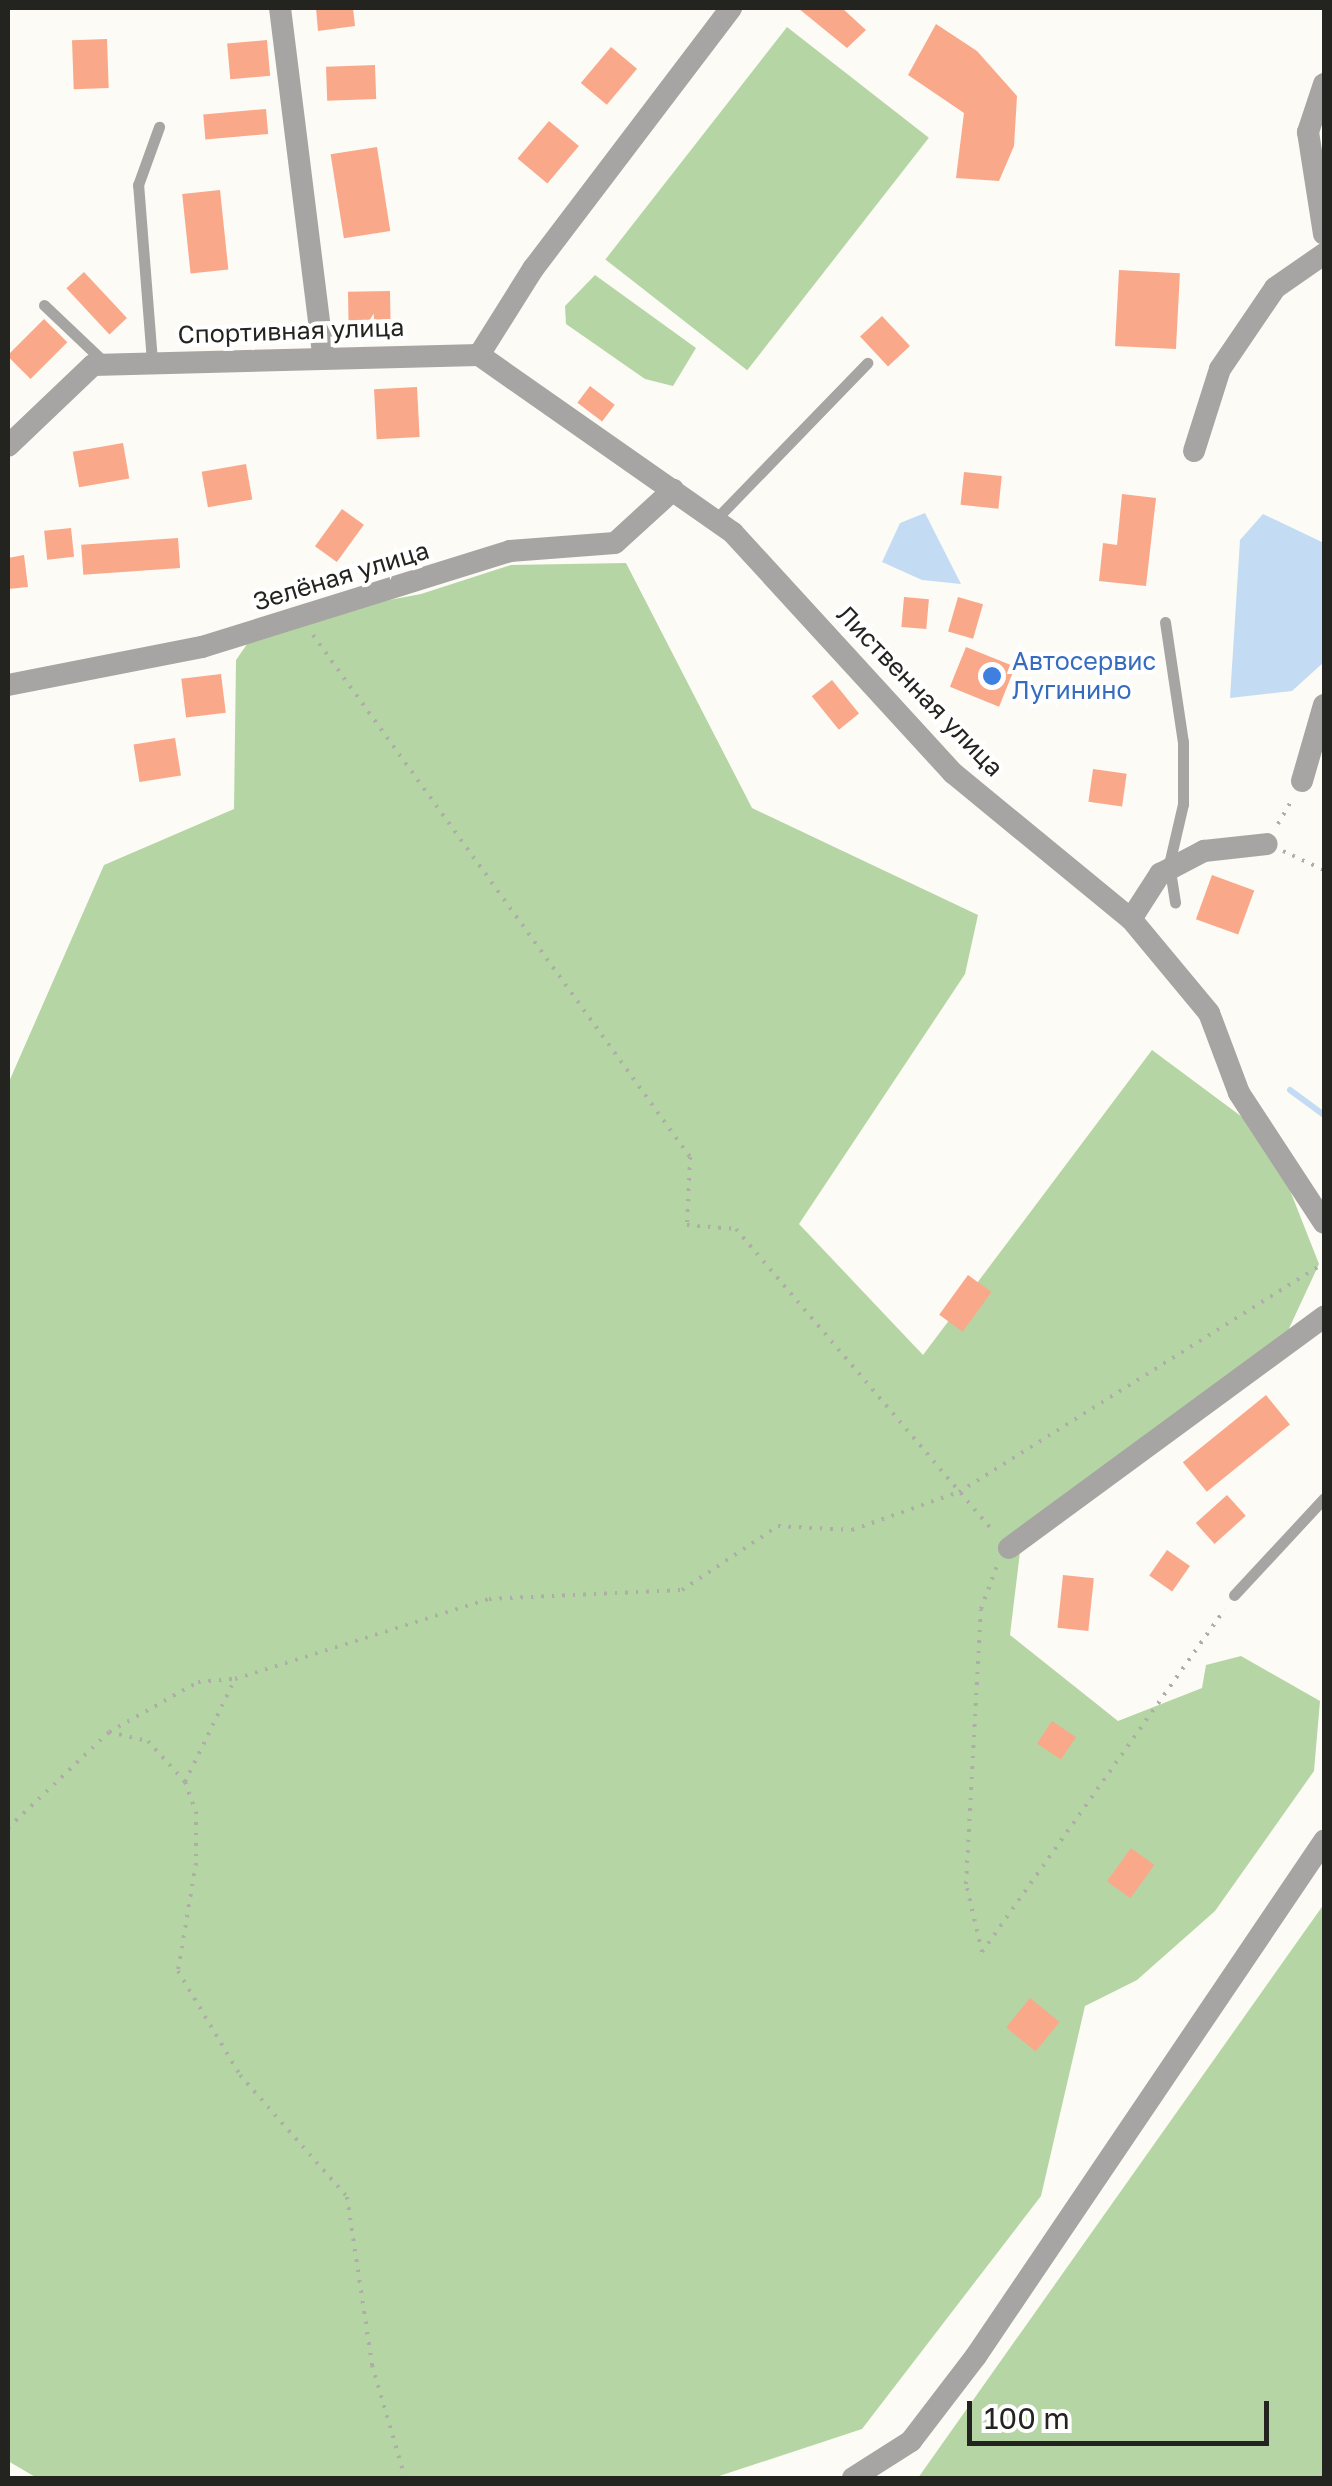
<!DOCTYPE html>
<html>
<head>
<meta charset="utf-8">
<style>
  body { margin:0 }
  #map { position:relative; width:1332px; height:2486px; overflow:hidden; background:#fdfbf5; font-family:"Golos Text",sans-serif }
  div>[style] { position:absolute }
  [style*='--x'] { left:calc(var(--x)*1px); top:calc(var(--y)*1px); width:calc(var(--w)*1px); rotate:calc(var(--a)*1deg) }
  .green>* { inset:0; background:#b5d6a4; transform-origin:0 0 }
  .water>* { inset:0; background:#c3dcf4 }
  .stream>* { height:6px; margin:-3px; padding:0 3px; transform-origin:3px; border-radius:3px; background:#c3dcf4 }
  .building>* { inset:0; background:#faa88a; transform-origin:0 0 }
  .path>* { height:4px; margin-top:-2px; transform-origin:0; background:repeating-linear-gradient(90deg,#aeada8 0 2.5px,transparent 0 10.5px) }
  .lane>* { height:11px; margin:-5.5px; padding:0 5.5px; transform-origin:5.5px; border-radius:5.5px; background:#a6a5a3 }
  .street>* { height:22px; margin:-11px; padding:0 11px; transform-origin:11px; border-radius:11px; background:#a6a5a3 }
  .dots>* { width:28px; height:28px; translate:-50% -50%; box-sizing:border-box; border:5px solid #fff; border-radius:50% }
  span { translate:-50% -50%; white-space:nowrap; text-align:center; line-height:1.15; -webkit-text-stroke:8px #fff; paint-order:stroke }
  .street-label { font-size:25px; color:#232320 }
  .shop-label { font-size:25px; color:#366cbe }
  .left { translate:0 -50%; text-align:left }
  .frame { position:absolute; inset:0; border:10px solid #232320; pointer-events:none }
  .scale { position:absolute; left:967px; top:2401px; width:302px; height:45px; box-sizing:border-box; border:5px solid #232320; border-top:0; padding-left:12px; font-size:30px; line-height:35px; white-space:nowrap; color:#232320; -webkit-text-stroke:8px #fff; paint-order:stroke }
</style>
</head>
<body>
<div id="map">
  <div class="green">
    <i style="left:787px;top:27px;width:180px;height:295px;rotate:38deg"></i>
    <i style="clip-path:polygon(595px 275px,696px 348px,673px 386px,645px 379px,566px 324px,565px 306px)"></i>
    <i style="clip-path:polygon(626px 563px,752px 808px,978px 915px,965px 974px,799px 1224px,923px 1355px,1152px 1050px,1269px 1137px,1319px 1264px,1286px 1335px,1023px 1527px,1010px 1635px,1118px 1721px,1202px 1688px,1206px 1665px,1241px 1656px,1320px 1701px,1314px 1771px,1215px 1911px,1137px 1980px,1085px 2006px,1041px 2196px,862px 2429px,713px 2478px,37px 2478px,8px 2461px,8px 1084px,104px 865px,234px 809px,236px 660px,261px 624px,421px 594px,511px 565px)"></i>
    <i style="clip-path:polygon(1324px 1904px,1324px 2478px,918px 2478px)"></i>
  </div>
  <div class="water">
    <i style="clip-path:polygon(925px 513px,961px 584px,922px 580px,882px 562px,900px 523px)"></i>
    <i style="clip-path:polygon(1263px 514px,1324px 543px,1324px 662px,1292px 691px,1230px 698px,1240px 540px)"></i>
  </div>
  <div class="stream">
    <i style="--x:1290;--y:1090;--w:42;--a:36.3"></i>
  </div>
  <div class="building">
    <i style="clip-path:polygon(316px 8px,353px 8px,355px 26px,318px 31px)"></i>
    <i style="clip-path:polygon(798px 8px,842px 8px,866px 30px,847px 48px)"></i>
    <i style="clip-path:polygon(936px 24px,977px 51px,1017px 96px,1014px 146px,999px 181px,956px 178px,964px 113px,908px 75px)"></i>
    <i style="left:107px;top:39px;width:49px;height:35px;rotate:88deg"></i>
    <i style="left:267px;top:40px;width:36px;height:40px;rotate:85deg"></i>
    <i style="left:611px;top:47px;width:34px;height:47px;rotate:40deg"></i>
    <i style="left:375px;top:65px;width:34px;height:49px;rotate:88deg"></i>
    <i style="left:266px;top:109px;width:25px;height:63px;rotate:85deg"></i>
    <i style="left:549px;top:121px;width:39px;height:49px;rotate:40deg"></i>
    <i style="left:377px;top:147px;width:85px;height:47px;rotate:81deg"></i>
    <i style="left:220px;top:190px;width:80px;height:38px;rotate:84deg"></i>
    <i style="left:1119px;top:270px;width:61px;height:76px;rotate:3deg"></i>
    <i style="left:84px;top:272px;width:63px;height:24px;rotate:47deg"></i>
    <i style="left:390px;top:291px;width:39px;height:42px;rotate:89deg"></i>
    <i style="left:882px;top:316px;width:41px;height:30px;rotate:47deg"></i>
    <i style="left:44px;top:319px;width:33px;height:52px;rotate:45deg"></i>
    <i style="left:590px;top:386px;width:31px;height:21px;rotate:37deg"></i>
    <i style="left:417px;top:387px;width:50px;height:43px;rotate:87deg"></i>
    <i style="left:123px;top:443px;width:36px;height:51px;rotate:80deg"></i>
    <i style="left:246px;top:464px;width:36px;height:45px;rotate:80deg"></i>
    <i style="left:964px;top:472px;width:38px;height:33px;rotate:6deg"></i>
    <i style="clip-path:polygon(1122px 494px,1156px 498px,1146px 586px,1099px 581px,1103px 543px,1117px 545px)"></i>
    <i style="left:342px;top:509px;width:27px;height:46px;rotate:36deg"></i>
    <i style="left:71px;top:528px;width:29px;height:27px;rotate:84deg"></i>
    <i style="left:178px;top:538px;width:30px;height:97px;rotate:86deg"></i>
    <i style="clip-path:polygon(24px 555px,28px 587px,8px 589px,8px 558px)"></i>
    <i style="left:904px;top:597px;width:25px;height:30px;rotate:5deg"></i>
    <i style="left:958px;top:597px;width:26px;height:36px;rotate:16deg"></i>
    <i style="left:966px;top:647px;width:53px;height:43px;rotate:22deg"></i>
    <i style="left:221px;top:674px;width:39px;height:40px;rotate:83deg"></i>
    <i style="left:832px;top:680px;width:43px;height:26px;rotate:51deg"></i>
    <i style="left:175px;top:738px;width:38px;height:42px;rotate:81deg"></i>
    <i style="left:1093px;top:769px;width:34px;height:33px;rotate:8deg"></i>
    <i style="left:1212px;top:875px;width:45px;height:47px;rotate:20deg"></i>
    <i style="left:968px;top:1275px;width:29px;height:49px;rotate:36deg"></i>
    <i style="left:1266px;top:1395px;width:38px;height:107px;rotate:51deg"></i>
    <i style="left:1227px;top:1495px;width:28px;height:42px;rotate:48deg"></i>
    <i style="left:1167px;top:1550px;width:28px;height:31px;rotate:35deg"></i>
    <i style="left:1063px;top:1575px;width:31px;height:53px;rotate:6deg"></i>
    <i style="left:1052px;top:1721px;width:29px;height:27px;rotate:34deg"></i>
    <i style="left:1131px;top:1848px;width:29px;height:41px;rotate:36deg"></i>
    <i style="left:1030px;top:1998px;width:38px;height:38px;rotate:39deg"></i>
  </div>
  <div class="path">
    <i style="--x:313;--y:635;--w:644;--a:54.16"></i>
    <i style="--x:690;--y:1157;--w:68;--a:92.5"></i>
    <i style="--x:687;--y:1225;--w:49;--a:4.7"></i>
    <i style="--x:736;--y:1229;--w:399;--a:49.6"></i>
    <i style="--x:1278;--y:824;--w:30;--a:-60"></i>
    <i style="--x:1283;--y:851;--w:45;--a:24.9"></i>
    <i style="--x:109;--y:1732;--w:102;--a:-29.3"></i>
    <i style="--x:198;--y:1682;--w:37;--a:-5"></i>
    <i style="--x:185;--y:1782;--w:114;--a:-64.1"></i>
    <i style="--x:235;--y:1679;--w:266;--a:-17.5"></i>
    <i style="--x:489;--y:1599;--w:193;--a:-2.7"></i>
    <i style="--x:682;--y:1590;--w:115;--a:-33.7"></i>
    <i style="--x:778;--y:1526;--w:74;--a:3.1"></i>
    <i style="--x:852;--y:1530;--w:114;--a:-19.6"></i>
    <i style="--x:959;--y:1492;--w:431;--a:-32.1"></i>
    <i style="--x:8;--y:1828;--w:139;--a:-43.5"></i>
    <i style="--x:109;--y:1732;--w:40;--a:13"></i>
    <i style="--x:148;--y:1741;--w:55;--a:47.9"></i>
    <i style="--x:185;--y:1782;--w:32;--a:70"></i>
    <i style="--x:196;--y:1812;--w:51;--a:90"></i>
    <i style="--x:196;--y:1863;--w:109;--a:99.5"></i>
    <i style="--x:178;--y:1971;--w:121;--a:59.2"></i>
    <i style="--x:240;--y:2075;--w:162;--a:48.7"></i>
    <i style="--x:347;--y:2197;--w:170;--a:81.5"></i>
    <i style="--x:372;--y:2365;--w:118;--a:73.7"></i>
    <i style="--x:982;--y:1952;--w:70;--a:-103.2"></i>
    <i style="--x:966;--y:1884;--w:275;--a:-86.9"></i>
    <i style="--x:981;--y:1609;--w:49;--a:-69.7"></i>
    <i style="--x:982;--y:1952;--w:420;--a:-54.7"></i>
  </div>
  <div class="lane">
    <i style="--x:44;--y:305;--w:81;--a:43.5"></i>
    <i style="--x:152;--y:361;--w:177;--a:-94.5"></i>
    <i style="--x:138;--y:185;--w:62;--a:-70.1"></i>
    <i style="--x:715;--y:520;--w:219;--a:-45.9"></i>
    <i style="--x:1165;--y:622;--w:121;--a:81.5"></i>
    <i style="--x:1183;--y:742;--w:62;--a:90"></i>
    <i style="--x:1183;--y:804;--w:62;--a:103.1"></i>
    <i style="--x:1169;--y:864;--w:39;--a:81"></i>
    <i style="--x:1234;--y:1595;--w:132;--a:-47.1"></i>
  </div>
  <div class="street">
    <i style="--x:280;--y:8;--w:349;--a:82.9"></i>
    <i style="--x:1324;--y:84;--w:51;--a:108.4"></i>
    <i style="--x:1308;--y:132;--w:103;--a:81.1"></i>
    <i style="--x:479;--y:355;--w:310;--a:35"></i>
    <i style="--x:733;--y:533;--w:326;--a:47.5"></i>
    <i style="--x:953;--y:773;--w:230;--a:39.4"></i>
    <i style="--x:1131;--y:919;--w:122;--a:50.3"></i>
    <i style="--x:1209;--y:1013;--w:85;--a:69.4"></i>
    <i style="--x:1239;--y:1093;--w:155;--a:56.8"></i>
    <i style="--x:8;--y:446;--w:117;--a:-43.6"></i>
    <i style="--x:93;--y:365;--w:386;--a:-1.5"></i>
    <i style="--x:479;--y:355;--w:102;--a:-57.9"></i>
    <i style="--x:533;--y:269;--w:328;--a:-52.8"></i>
    <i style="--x:1194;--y:451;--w:86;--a:-72.4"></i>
    <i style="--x:1220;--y:369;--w:98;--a:-55.8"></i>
    <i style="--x:1275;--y:288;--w:60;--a:-34.8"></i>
    <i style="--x:8;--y:685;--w:198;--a:-11.1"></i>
    <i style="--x:202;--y:647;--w:323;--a:-17.3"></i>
    <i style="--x:510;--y:551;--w:105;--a:-4.4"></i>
    <i style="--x:615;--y:543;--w:79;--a:-42.4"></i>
    <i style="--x:1302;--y:781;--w:79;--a:-73.9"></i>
    <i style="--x:1131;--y:919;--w:54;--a:-57.2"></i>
    <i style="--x:1160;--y:874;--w:50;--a:-27.6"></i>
    <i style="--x:1204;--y:851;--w:63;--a:-6.3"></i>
    <i style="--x:1009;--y:1548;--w:391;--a:-36.3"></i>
    <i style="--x:853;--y:2478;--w:69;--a:-32.5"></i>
    <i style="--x:911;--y:2441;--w:107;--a:-52.6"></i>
    <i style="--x:976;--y:2356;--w:622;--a:-55.95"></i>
  </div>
  <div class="dots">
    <i style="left:992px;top:676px;background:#3f7fe0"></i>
  </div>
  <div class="street-label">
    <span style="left:291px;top:331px;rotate:-2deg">Спортивная улица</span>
    <span style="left:341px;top:576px;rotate:-17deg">Зелёная улица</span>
    <span style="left:920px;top:691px;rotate:46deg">Лиственная улица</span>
  </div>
  <div class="shop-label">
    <span class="left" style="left:1012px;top:676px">Автосервис<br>Лугинино</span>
  </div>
  <div class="frame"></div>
  <div class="scale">100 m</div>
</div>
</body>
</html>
